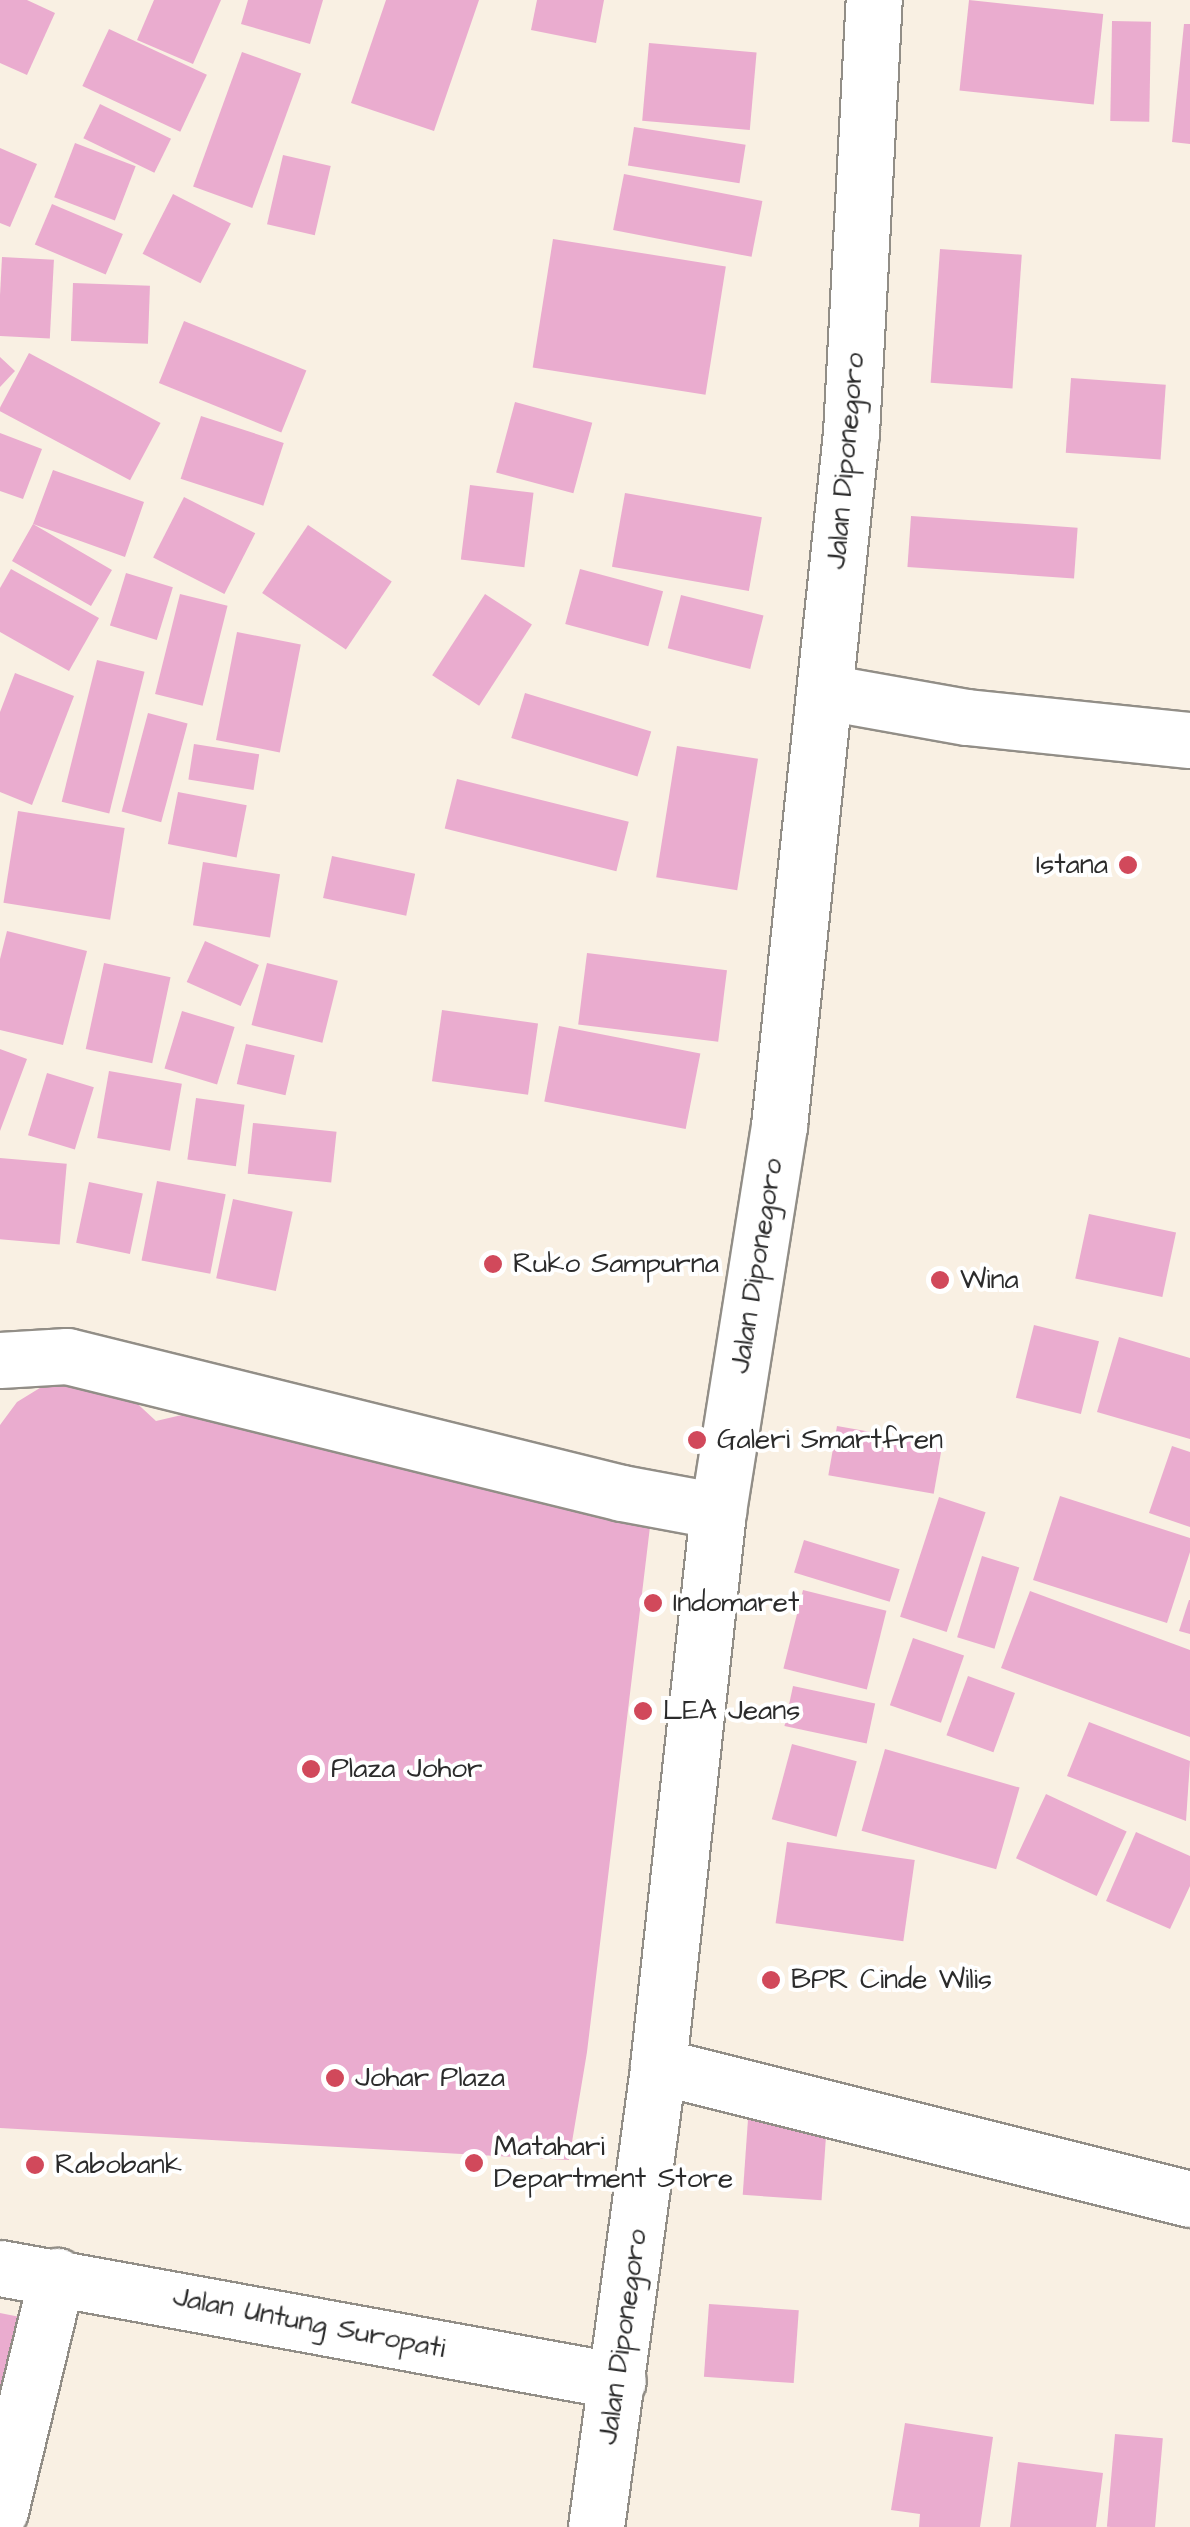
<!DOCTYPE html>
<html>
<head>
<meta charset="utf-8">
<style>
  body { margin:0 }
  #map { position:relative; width:1190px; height:2527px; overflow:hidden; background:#f9f0e3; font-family:"Architects Daughter",sans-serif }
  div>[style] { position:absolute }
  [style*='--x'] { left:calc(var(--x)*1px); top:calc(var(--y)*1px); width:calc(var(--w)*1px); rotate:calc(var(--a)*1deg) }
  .building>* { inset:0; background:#eaaccf; transform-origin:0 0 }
  .roads { filter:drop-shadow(2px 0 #928e87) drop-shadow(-2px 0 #928e87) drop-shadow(0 2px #928e87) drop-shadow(0 -2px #928e87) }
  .minor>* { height:55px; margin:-27.5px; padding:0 27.5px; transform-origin:27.5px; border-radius:27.5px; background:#fff }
  .dots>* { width:28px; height:28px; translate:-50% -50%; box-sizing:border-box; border:5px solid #fff; border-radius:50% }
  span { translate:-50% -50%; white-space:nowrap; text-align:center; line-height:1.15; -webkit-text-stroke:8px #fff; paint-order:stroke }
  .street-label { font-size:28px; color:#2b2b2b }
  .poi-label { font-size:28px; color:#2b2b2b }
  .right { translate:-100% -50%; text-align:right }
  .left { translate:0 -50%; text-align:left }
</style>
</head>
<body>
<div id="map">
  <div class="building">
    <i style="clip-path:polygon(0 0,27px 0,55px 13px,27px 75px,0 63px)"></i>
    <i style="clip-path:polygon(154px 0,221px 0,193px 64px,137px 40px)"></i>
    <i style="clip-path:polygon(248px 0,323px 0,310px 44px,241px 24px)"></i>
    <i style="clip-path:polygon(386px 0,479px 0,434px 131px,351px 103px)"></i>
    <i style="clip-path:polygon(537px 0,604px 0,596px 43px,531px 30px)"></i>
    <i style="left:969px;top:0;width:135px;height:91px;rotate:6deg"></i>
    <i style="left:1112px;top:21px;width:39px;height:100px;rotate:1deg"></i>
    <i style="clip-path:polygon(1184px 24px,1190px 24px,1190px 144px,1172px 142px)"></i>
    <i style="left:109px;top:29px;width:108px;height:63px;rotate:25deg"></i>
    <i style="left:649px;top:43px;width:108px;height:78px;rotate:5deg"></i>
    <i style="left:242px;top:52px;width:63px;height:143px;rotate:20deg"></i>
    <i style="left:100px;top:104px;width:79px;height:38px;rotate:26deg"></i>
    <i style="left:634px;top:127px;width:113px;height:39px;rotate:9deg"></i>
    <i style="left:75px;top:143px;width:65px;height:58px;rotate:21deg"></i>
    <i style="clip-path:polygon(0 148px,37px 164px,10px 227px,0 223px)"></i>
    <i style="left:283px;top:155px;width:49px;height:71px;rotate:13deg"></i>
    <i style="left:624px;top:174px;width:141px;height:57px;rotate:11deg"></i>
    <i style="left:173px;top:194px;width:65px;height:67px;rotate:27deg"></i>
    <i style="left:52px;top:204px;width:77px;height:44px;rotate:23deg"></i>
    <i style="left:553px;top:239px;width:175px;height:130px;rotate:9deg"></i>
    <i style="left:940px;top:249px;width:82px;height:134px;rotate:4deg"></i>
    <i style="left:2px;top:257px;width:52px;height:79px;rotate:3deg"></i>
    <i style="left:73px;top:283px;width:77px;height:58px;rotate:2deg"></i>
    <i style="left:184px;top:321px;width:132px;height:67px;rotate:22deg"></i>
    <i style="left:29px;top:353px;width:149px;height:65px;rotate:28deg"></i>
    <i style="clip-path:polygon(0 357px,15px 371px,0 387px)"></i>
    <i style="left:1071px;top:378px;width:95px;height:75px;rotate:4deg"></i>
    <i style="left:515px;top:402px;width:80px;height:73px;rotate:15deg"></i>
    <i style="left:201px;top:416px;width:87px;height:66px;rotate:18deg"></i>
    <i style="clip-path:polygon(0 433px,42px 449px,23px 499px,0 491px)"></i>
    <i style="clip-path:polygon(53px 470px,144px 502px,125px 557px,33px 524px,112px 570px,91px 606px,12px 561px,33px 524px)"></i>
    <i style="left:470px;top:485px;width:64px;height:75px;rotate:7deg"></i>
    <i style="left:625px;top:493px;width:139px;height:75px;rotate:10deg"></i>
    <i style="left:184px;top:497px;width:80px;height:68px;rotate:27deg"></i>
    <i style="left:911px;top:516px;width:167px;height:51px;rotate:4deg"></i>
    <i style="left:308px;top:525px;width:101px;height:82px;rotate:34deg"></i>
    <i style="clip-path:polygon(11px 569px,99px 618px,69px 671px,0 632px,0 588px)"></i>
    <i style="left:580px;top:569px;width:86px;height:57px;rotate:15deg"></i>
    <i style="left:126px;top:573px;width:49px;height:55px;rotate:17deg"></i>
    <i style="left:180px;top:594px;width:49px;height:103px;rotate:14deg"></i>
    <i style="left:485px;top:594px;width:56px;height:97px;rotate:33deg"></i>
    <i style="left:681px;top:595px;width:85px;height:55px;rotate:14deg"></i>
    <i style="left:237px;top:632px;width:65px;height:110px;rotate:11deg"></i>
    <i style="left:97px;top:660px;width:49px;height:146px;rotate:14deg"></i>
    <i style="clip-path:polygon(15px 673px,74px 696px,32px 805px,0 792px,0 712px)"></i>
    <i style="left:525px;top:693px;width:132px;height:47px;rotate:17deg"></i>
    <i style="left:148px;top:713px;width:41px;height:102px;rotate:15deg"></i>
    <i style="left:194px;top:744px;width:66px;height:36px;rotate:9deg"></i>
    <i style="left:677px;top:746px;width:82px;height:133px;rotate:9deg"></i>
    <i style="left:457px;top:779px;width:177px;height:51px;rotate:14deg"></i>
    <i style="left:178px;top:792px;width:70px;height:53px;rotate:11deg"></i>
    <i style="left:18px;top:811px;width:108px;height:93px;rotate:9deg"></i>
    <i style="left:332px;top:856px;width:85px;height:43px;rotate:12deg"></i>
    <i style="left:203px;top:862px;width:78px;height:64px;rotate:9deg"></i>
    <i style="clip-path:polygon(7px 931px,87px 951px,63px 1045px,0 1030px,0 959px)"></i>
    <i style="left:205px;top:941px;width:59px;height:45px;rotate:24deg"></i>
    <i style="left:587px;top:953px;width:141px;height:72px;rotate:7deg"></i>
    <i style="left:104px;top:963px;width:68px;height:88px;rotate:12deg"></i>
    <i style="left:267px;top:963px;width:73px;height:64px;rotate:14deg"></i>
    <i style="left:442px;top:1010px;width:97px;height:72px;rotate:8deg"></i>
    <i style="left:182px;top:1011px;width:55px;height:60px;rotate:17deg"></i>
    <i style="left:559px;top:1026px;width:144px;height:77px;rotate:11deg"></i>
    <i style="left:246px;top:1044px;width:50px;height:41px;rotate:13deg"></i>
    <i style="clip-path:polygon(0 1049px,27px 1059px,0 1131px)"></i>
    <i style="left:109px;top:1071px;width:74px;height:68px;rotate:10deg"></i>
    <i style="left:47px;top:1073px;width:49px;height:65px;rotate:17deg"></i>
    <i style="left:196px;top:1098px;width:49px;height:62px;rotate:8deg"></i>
    <i style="left:253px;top:1123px;width:84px;height:51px;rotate:6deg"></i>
    <i style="left:0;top:1158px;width:67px;height:81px;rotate:5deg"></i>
    <i style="left:157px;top:1181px;width:70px;height:81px;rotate:11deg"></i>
    <i style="left:89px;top:1182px;width:55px;height:62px;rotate:12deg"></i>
    <i style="left:233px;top:1199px;width:61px;height:81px;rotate:12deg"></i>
    <i style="left:1089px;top:1214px;width:89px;height:66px;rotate:12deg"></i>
    <i style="left:1034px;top:1325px;width:67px;height:75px;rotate:14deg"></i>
    <i style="clip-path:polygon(1119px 1337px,1190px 1358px,1190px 1439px,1097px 1412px)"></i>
    <i style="clip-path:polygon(61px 1375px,115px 1383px,156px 1421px,216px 1407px,655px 1485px,587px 2052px,569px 2160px,0 2128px,0 1425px,17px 1402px)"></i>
    <i style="left:837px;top:1426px;width:107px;height:50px;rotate:10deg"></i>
    <i style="clip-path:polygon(1172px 1446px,1190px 1452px,1190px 1527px,1149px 1513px)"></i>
    <i style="clip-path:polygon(1060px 1496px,1190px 1538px,1190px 1552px,1167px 1623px,1033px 1580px)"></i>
    <i style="left:939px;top:1497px;width:49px;height:126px;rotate:18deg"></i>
    <i style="left:804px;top:1540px;width:100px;height:34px;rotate:17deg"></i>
    <i style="left:982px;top:1556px;width:39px;height:85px;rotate:17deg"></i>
    <i style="left:803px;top:1590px;width:86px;height:81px;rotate:14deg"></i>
    <i style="clip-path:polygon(1030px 1591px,1190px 1650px,1190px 1737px,1001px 1668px)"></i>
    <i style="clip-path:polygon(1189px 1600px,1190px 1600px,1190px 1634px,1179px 1631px)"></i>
    <i style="left:913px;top:1638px;width:54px;height:71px;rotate:19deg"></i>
    <i style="left:968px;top:1676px;width:50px;height:63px;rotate:20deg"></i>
    <i style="left:793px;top:1686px;width:84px;height:41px;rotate:12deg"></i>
    <i style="clip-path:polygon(1089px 1722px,1190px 1761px,1186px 1821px,1067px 1776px)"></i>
    <i style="left:792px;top:1744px;width:67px;height:78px;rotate:15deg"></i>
    <i style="left:885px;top:1749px;width:140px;height:85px;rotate:16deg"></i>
    <i style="left:1046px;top:1794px;width:89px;height:71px;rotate:25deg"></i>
    <i style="clip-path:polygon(1136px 1832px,1190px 1856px,1190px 1886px,1170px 1929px,1106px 1901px)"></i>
    <i style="left:787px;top:1842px;width:129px;height:82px;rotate:8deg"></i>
    <i style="left:749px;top:2105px;width:79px;height:90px;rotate:4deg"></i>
    <i style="left:709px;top:2304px;width:90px;height:73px;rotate:4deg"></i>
    <i style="clip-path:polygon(0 2313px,30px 2319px,0 2414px)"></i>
    <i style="clip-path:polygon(905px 2423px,993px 2437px,980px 2527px,919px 2527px,920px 2514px,891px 2510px)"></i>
    <i style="left:1115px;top:2434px;width:48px;height:93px;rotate:5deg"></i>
    <i style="clip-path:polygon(1018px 2462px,1103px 2473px,1096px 2527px,1010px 2527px)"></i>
  </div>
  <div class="roads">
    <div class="minor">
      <i style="--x:826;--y:692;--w:143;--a:10.1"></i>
      <i style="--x:967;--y:717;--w:224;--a:5.9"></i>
      <i style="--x:0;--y:1360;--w:67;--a:-3.4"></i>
      <i style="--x:67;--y:1356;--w:572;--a:13.87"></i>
      <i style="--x:622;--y:1493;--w:98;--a:10.6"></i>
      <i style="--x:658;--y:2066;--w:548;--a:14.04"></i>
      <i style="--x:0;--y:2268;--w:628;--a:10.36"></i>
      <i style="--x:0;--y:2511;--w:242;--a:-76.4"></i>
      <i style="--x:596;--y:2527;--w:465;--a:-82.3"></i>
      <i style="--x:658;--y:2066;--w:558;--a:-83.83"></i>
      <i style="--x:718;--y:1511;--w:390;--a:-81"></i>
      <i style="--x:779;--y:1126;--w:697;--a:-84.07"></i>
      <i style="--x:851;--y:433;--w:434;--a:-87"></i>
    </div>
  </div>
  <div class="dots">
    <i style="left:1128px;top:865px;background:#d1495b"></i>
    <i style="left:493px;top:1264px;background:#d1495b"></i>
    <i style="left:940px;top:1280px;background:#d1495b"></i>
    <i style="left:697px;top:1440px;background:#d1495b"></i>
    <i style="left:653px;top:1603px;background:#d1495b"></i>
    <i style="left:643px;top:1711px;background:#d1495b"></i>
    <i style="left:311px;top:1769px;background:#d1495b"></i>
    <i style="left:771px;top:1980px;background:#d1495b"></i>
    <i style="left:335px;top:2078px;background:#d1495b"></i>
    <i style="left:474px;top:2163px;background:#d1495b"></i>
    <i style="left:35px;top:2165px;background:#d1495b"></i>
  </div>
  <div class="street-label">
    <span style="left:846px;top:461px;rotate:-85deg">Jalan Diponegoro</span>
    <span style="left:757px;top:1266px;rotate:-81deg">Jalan Diponegoro</span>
    <span style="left:309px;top:2323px;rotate:11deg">Jalan Untung Suropati</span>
    <span style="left:623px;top:2337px;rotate:-82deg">Jalan Diponegoro</span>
  </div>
  <div class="poi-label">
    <span class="right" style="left:1108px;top:865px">Istana</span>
    <span class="left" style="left:513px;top:1264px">Ruko Sampurna</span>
    <span class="left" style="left:960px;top:1280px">Wina</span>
    <span class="left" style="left:717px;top:1440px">Galeri Smartfren</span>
    <span class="left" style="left:673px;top:1603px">Indomaret</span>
    <span class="left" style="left:663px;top:1711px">LEA Jeans</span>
    <span class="left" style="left:331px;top:1769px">Plaza Johor</span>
    <span class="left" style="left:791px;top:1980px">BPR Cinde Wilis</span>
    <span class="left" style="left:355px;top:2078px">Johar Plaza</span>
    <span class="left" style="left:494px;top:2163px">Matahari<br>Department Store</span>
    <span class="left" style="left:55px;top:2165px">Rabobank</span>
  </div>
</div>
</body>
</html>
